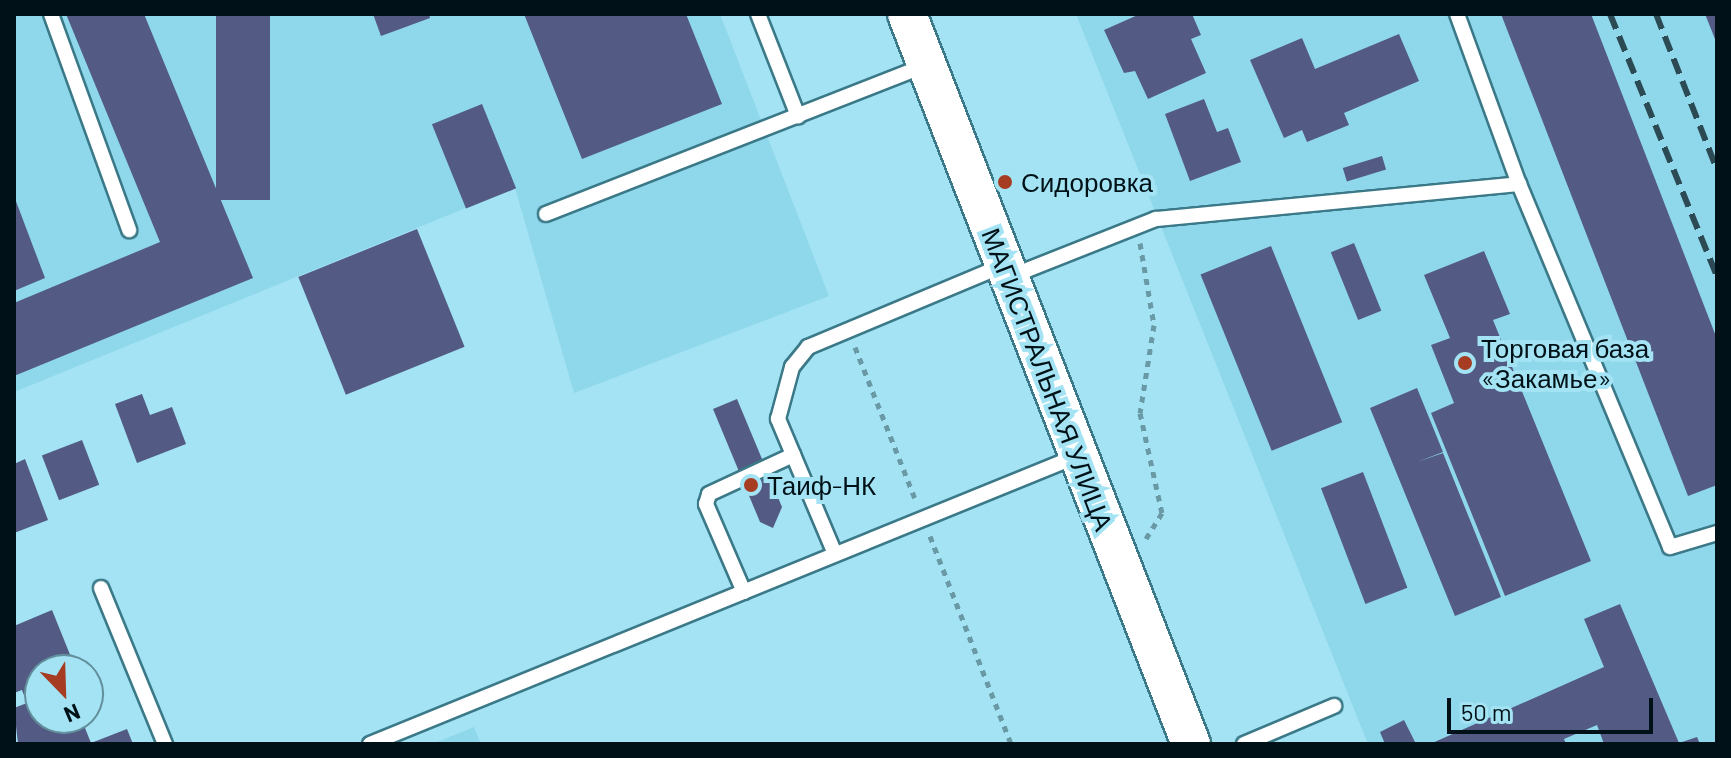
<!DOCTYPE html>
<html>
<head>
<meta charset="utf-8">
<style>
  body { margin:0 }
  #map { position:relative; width:1731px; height:758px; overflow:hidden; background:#a3e3f3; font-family:Barlow,sans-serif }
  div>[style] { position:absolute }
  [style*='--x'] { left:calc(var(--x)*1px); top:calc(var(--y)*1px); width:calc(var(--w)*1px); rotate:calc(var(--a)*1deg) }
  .built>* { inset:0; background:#8fd8eb }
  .building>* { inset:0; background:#535a84; transform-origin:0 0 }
  .path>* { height:5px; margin-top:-2.5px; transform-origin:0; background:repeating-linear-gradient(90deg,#6999a5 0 6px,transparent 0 12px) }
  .roads { filter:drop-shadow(2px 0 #3b7988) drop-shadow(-2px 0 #3b7988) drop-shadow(0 2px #3b7988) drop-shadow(0 -2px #3b7988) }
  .lane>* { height:14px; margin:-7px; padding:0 7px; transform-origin:7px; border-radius:7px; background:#fff }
  .secondary>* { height:38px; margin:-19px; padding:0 19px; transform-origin:19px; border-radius:19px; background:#fff }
  .rail>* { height:6px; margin-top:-3px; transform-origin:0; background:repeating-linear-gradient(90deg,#2c4a53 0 16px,transparent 0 24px) }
  .dots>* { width:22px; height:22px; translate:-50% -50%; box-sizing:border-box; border:4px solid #a3e3f3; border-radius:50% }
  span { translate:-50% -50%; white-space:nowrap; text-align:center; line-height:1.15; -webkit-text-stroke:8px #a3e3f3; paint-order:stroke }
  .poi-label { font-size:26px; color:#001218 }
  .left { translate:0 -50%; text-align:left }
  .street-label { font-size:26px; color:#001218 }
  .frame { position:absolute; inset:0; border:16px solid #001218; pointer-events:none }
  .north { position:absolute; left:24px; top:654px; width:80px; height:80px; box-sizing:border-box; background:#a3e3f3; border:2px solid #628f9b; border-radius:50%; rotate:157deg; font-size:22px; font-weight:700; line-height:32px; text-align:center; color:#001218 }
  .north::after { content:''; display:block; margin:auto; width:28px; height:36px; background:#a63d22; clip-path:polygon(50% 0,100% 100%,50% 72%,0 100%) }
  .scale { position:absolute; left:1447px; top:698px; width:206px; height:36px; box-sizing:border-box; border:4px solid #001218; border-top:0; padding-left:10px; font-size:24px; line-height:28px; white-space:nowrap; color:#001218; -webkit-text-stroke:6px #a3e3f3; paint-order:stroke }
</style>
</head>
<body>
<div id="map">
  <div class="built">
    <i style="clip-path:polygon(14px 14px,720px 14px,829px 296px,574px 393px,515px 188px,14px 392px)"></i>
    <i style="clip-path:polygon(1076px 14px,1717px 14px,1717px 744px,1368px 744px)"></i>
    <i style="clip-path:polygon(474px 727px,481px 744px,432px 744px)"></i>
  </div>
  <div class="building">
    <i style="clip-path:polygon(66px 14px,144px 14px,253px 278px,14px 376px,14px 303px,160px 242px)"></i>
    <i style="left:216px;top:14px;width:54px;height:186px"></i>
    <i style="clip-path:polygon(373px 14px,429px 14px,430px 18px,381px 36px)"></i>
    <i style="clip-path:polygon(524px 14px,686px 14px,722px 104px,582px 159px)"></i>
    <i style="clip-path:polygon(1140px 14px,1192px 14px,1201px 35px,1191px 39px,1206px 73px,1148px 99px,1135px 71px,1124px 73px,1104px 30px)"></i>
    <i style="clip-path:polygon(1501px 14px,1591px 14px,1717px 339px,1717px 485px,1688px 496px)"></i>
    <i style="clip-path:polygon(1705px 14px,1717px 14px,1717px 44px)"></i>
    <i style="clip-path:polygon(1399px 34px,1419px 81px,1344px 113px,1349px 125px,1307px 142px,1302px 130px,1284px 138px,1250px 60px,1302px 38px,1315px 69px)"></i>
    <i style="clip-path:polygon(1204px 99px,1217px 132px,1228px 128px,1241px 162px,1190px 181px,1165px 114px)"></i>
    <i style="left:482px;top:104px;width:91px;height:54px;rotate:68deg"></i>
    <i style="left:1382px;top:156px;width:14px;height:41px;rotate:73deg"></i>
    <i style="clip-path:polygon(14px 196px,45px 278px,14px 291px)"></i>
    <i style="left:417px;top:229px;width:127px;height:128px;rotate:68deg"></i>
    <i style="left:1354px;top:243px;width:73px;height:25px;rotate:68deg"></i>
    <i style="left:1271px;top:246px;width:190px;height:76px;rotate:68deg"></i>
    <i style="clip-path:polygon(1484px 251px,1510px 314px,1493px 320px,1591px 561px,1505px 596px,1431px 413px,1454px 403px,1431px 345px,1450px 338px,1424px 275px)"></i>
    <i style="clip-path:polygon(1417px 388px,1443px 452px,1417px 462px,1443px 453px,1501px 597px,1455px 616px,1370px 408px)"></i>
    <i style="clip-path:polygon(142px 394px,150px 415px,172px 407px,186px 444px,137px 463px,115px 404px)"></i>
    <i style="clip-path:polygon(737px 399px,782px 507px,773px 528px,760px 522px,713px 409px)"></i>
    <i style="left:82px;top:440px;width:48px;height:43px;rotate:69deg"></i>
    <i style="clip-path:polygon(25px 459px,48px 520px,14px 533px,14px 464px)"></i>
    <i style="left:1363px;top:472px;width:124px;height:45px;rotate:69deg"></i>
    <i style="clip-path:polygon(1620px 604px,1679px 743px,1697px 737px,1700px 744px,1604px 744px,1597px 725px,1564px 739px,1566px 744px,1430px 744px,1604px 667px,1584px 619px)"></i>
    <i style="clip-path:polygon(52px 610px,75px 667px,40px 670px,40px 718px,81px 718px,91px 743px,127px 729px,133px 744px,18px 744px,14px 708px,27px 703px,22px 690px,14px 693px,14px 626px)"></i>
    <i style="clip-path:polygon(1404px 720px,1416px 744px,1385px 744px,1380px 732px)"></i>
  </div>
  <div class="path">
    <i style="--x:1140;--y:243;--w:83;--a:80.3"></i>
    <i style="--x:1154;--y:325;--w:89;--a:99"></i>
    <i style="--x:1140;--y:413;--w:102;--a:77.6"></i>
    <i style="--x:1162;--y:513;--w:32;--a:122"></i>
    <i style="--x:855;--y:347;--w:166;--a:68.4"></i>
    <i style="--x:930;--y:536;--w:223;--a:68.7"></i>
  </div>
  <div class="roads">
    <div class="lane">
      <i style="--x:51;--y:14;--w:230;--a:70.1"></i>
      <i style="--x:758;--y:14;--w:110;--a:68.6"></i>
      <i style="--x:1457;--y:14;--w:181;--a:70"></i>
      <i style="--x:546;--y:214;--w:409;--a:-21.4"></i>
      <i style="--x:1012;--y:276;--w:155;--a:-21.6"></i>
      <i style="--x:1156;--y:219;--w:365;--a:-5.5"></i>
      <i style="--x:1519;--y:184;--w:393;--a:67.4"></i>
      <i style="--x:1670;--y:547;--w:49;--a:-16.6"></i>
      <i style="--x:835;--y:554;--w:147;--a:-112.9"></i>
      <i style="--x:778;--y:419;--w:54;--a:-74.9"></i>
      <i style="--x:792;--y:367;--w:26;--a:-51"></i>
      <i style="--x:808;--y:347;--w:212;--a:-22.7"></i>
      <i style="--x:101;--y:588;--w:169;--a:67.7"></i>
      <i style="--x:744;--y:592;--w:96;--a:-113.4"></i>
      <i style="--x:706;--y:504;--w:10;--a:-73"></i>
      <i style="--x:709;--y:494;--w:93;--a:-24.9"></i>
      <i style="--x:370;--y:744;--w:763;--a:-22.16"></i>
      <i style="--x:1244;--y:744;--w:98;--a:-22.9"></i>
    </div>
    <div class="secondary">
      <i style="--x:907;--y:14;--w:783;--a:68.74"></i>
    </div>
  </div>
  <div class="rail">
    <i style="--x:1610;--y:14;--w:283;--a:67.8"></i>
    <i style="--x:1656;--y:14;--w:168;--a:68.6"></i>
  </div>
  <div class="dots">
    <i style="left:1005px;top:182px;background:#a63d22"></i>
    <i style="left:1465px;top:363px;background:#a63d22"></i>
    <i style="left:751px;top:485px;background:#a63d22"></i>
  </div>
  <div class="poi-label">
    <span class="left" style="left:1021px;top:182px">Сидоровка</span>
    <span class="left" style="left:1481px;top:363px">Торговая база<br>«Закамье»</span>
    <span class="left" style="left:767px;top:485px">Таиф-НК</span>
  </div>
  <div class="street-label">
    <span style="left:1048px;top:379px;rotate:69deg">МАГИСТРАЛЬНАЯ УЛИЦА</span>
  </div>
  <div class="frame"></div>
  <div class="north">N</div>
  <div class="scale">50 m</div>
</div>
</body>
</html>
